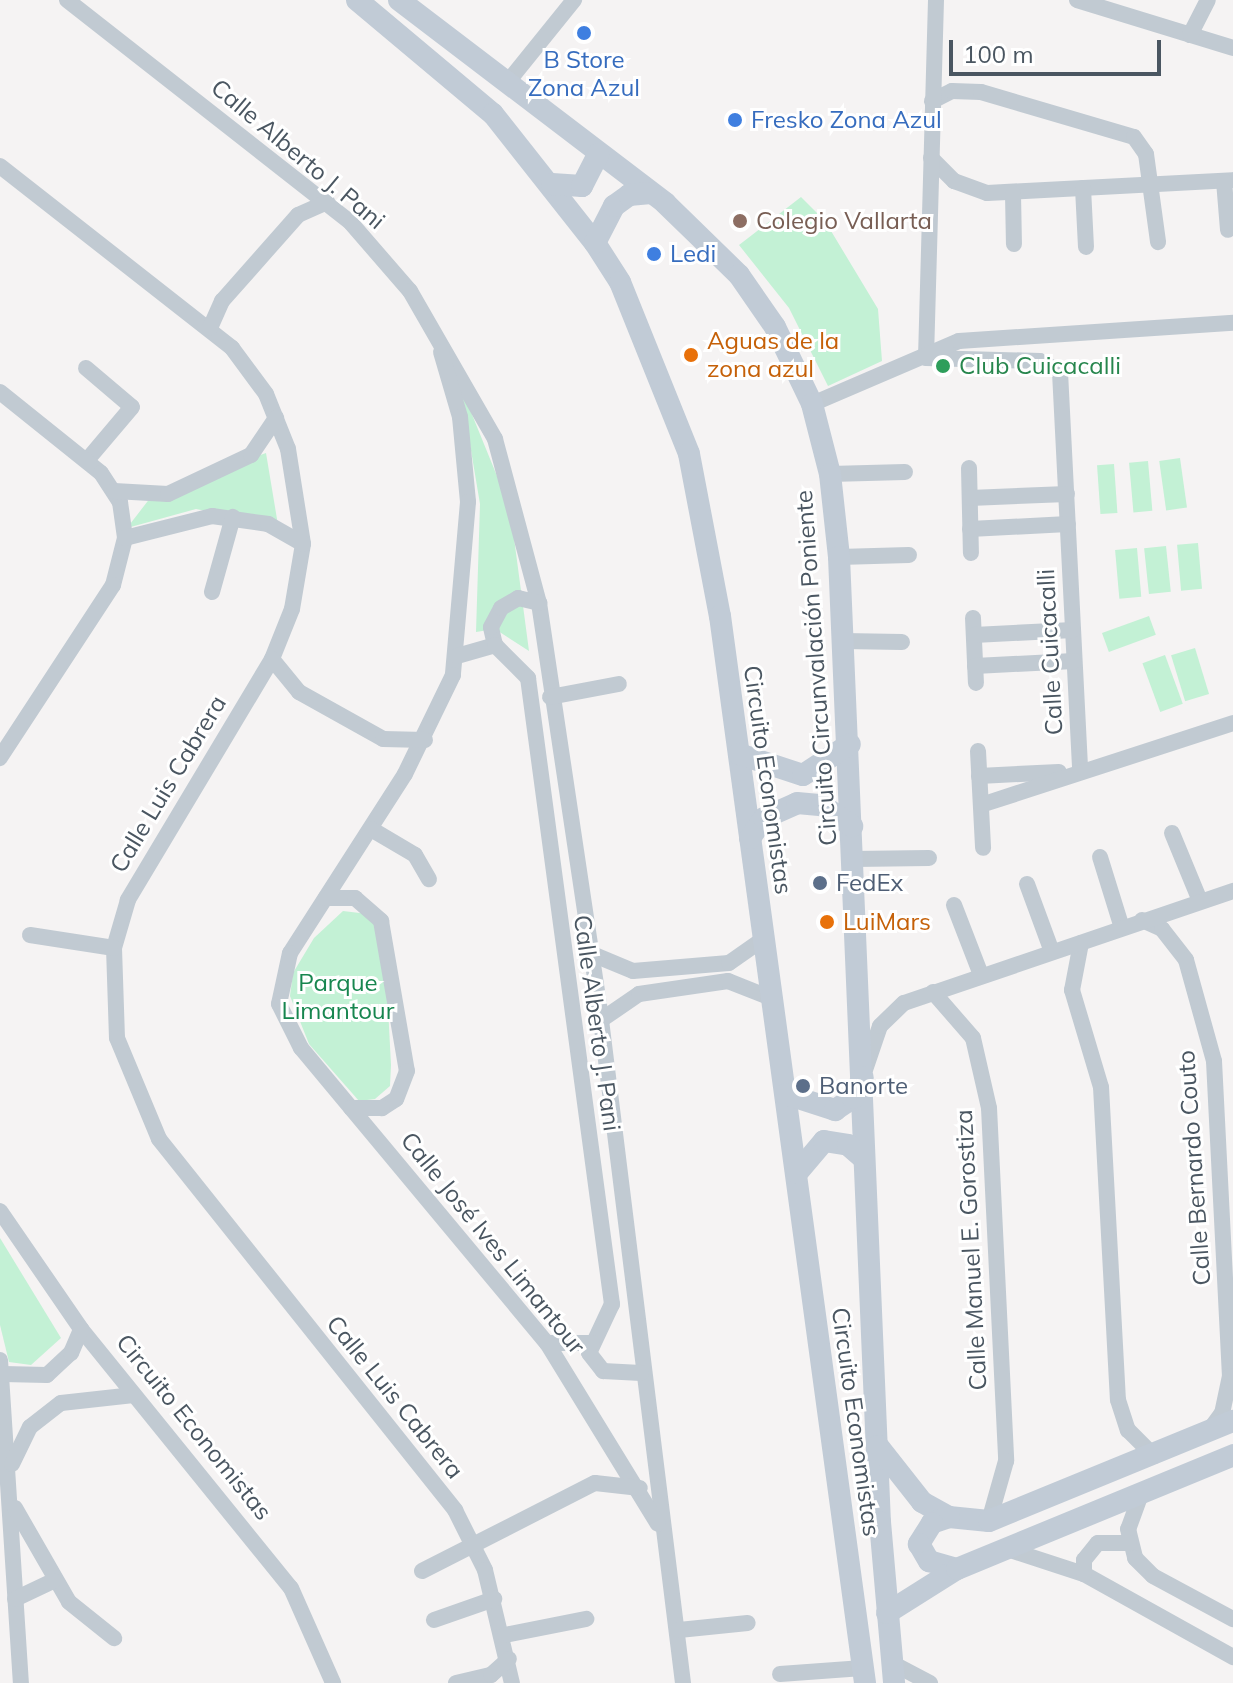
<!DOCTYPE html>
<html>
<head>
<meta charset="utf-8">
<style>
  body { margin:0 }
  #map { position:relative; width:1233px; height:1683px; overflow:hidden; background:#f5f3f3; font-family:Mulish,sans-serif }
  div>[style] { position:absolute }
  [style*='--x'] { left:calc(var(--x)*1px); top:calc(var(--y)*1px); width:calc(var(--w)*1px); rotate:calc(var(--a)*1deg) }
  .green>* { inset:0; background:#c3f1d5; transform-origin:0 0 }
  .minor>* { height:16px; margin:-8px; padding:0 8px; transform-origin:8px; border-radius:8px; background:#c1cad2 }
  .secondary>* { height:22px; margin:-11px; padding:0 11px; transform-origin:11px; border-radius:11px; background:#c1cbd6 }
  .dots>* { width:22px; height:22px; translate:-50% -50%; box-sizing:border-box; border:4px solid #fff; border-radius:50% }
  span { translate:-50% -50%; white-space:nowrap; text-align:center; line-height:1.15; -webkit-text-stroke:6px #fff; paint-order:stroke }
  .shop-label { font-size:24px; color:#366cbe }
  .left { translate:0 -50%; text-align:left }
  .street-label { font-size:24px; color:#4a5661 }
  .education-label { font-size:24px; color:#785e54 }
  .food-label { font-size:24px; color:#c56008 }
  .leisure-label { font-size:24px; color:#27864d }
  .service-label { font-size:24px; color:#4e5e75 }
  .park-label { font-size:24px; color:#17864f }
  .scale { position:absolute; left:949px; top:40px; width:212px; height:36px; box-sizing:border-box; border:4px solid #4a5661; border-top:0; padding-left:10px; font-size:24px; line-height:28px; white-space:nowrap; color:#4a5661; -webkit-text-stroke:6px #fff; paint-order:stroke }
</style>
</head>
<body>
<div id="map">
  <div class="green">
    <i style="clip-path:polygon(801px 197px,825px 221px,878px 309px,882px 361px,828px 386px,789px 308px,739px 245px)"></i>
    <i style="clip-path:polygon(460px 385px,510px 508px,529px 651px,495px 629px,476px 632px,480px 504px)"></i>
    <i style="clip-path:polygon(266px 453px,278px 525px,196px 509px,127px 528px,154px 493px)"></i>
    <i style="left:1180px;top:458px;width:50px;height:21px;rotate:82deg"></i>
    <i style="left:1148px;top:461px;width:50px;height:19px;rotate:85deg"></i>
    <i style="left:1114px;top:464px;width:49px;height:17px;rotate:86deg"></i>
    <i style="left:1198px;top:543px;width:46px;height:21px;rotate:85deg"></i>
    <i style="left:1166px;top:546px;width:46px;height:22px;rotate:84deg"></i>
    <i style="left:1137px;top:548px;width:49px;height:22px;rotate:85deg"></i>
    <i style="left:1149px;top:616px;width:20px;height:50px;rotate:70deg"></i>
    <i style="left:1195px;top:648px;width:48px;height:25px;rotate:73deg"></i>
    <i style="left:1165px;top:655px;width:52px;height:24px;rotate:70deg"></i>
    <i style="clip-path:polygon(343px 911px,368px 914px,384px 931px,391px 1065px,390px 1086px,375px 1099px,359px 1101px,309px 1044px,290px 996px,293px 973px,314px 938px)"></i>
    <i style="clip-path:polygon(0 1238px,61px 1338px,31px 1365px,9px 1362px,0 1325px)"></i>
  </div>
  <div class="minor">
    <i style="--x:67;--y:0;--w:361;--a:38.1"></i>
    <i style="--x:351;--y:223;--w:90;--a:49.1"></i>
    <i style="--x:410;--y:291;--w:171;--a:60.1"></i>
    <i style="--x:495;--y:439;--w:170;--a:75"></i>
    <i style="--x:539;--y:603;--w:422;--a:81.5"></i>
    <i style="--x:601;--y:1020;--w:668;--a:82.95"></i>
    <i style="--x:1077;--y:0;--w:163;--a:17.1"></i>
    <i style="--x:1190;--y:35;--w:39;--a:-63"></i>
    <i style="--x:507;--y:83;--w:107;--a:-51.1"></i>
    <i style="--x:932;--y:101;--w:22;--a:-27"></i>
    <i style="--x:952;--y:91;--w:29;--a:2"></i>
    <i style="--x:981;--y:92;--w:159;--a:16.4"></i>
    <i style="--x:1134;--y:137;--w:21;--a:55"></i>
    <i style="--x:1146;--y:154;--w:89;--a:82.2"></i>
    <i style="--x:931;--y:158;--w:33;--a:45"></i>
    <i style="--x:954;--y:181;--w:35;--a:20"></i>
    <i style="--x:987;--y:193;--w:246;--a:-3"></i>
    <i style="--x:0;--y:166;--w:295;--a:38.1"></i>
    <i style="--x:232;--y:348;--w:57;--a:53.5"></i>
    <i style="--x:266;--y:394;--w:59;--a:68.2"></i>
    <i style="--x:288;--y:449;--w:96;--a:81"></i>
    <i style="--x:303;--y:544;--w:66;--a:99.6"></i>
    <i style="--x:292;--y:609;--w:54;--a:111.8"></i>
    <i style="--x:272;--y:659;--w:281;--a:120.9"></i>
    <i style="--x:128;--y:900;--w:50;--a:106.3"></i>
    <i style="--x:114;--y:948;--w:90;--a:88.1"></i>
    <i style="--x:117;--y:1038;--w:109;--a:67.4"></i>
    <i style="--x:159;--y:1139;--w:475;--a:51.4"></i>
    <i style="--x:455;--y:1510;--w:67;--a:63.4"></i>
    <i style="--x:485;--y:1570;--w:116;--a:76.6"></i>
    <i style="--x:1224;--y:181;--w:49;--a:85.3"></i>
    <i style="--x:1083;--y:188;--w:59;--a:87.1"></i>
    <i style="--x:1013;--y:194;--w:50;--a:88.9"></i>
    <i style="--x:210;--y:328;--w:30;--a:-66"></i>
    <i style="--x:222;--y:301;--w:115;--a:-48.5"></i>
    <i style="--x:298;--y:215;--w:32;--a:-24"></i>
    <i style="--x:441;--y:352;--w:68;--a:73.7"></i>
    <i style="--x:460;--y:417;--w:85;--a:84.6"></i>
    <i style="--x:468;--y:502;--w:174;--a:95"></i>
    <i style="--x:453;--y:675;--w:110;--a:115.9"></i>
    <i style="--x:405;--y:774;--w:213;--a:122.7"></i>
    <i style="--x:290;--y:953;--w:52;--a:102.2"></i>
    <i style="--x:279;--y:1004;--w:49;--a:63.4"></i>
    <i style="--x:301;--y:1048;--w:384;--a:50.2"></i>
    <i style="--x:547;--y:1343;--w:212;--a:58.5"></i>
    <i style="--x:926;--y:358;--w:114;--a:1.5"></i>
    <i style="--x:1040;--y:361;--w:23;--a:29"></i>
    <i style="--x:1060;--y:372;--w:400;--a:87.1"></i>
    <i style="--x:926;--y:358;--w:358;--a:-88.4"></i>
    <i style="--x:86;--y:368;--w:60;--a:40.3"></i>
    <i style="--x:132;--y:407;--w:68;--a:130.2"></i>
    <i style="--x:0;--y:392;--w:129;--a:38.7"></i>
    <i style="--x:101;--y:473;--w:35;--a:57"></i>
    <i style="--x:120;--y:502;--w:36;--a:82"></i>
    <i style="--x:125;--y:538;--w:49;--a:104.3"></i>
    <i style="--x:113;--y:585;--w:207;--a:123.2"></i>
    <i style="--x:812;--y:404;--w:160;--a:-23.2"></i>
    <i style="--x:959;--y:341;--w:275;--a:-3.8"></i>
    <i style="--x:969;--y:468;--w:85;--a:88.7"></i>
    <i style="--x:830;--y:474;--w:75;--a:-1.5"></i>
    <i style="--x:114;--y:491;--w:54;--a:3.2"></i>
    <i style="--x:168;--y:494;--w:92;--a:-25.2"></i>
    <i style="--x:251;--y:455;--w:45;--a:-56"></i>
    <i style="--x:970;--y:498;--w:97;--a:-2.4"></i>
    <i style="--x:970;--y:529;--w:98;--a:-2.9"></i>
    <i style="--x:125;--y:538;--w:90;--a:-14.2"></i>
    <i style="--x:212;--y:516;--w:57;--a:8.1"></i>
    <i style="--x:268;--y:524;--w:40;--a:29.7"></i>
    <i style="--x:839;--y:557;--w:70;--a:-1.6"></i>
    <i style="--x:212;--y:592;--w:78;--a:-74.4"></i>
    <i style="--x:973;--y:618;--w:65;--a:87.4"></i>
    <i style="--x:974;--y:635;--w:99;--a:-2.9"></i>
    <i style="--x:843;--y:641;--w:59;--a:1"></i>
    <i style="--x:495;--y:645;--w:18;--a:-103"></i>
    <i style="--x:491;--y:627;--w:21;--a:-62"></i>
    <i style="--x:501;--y:608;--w:20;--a:-30"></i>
    <i style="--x:518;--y:598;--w:22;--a:13"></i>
    <i style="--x:457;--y:656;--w:40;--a:-16"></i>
    <i style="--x:495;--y:645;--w:47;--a:45"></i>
    <i style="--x:528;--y:678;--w:632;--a:82.36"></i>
    <i style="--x:612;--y:1304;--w:54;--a:115.1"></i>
    <i style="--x:589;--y:1353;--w:23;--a:52"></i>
    <i style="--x:603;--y:1371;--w:38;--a:3"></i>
    <i style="--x:272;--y:659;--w:43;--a:50.7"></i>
    <i style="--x:299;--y:692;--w:96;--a:29.2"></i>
    <i style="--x:383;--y:739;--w:42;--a:1.4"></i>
    <i style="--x:975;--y:666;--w:99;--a:-2.9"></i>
    <i style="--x:550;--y:697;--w:70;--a:-10.7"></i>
    <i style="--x:978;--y:751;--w:97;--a:87"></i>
    <i style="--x:979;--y:776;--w:80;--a:-2.9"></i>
    <i style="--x:981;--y:805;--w:265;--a:-18"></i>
    <i style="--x:371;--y:829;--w:51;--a:30.6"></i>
    <i style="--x:415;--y:855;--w:28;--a:60"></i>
    <i style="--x:1172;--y:833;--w:74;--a:67.6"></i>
    <i style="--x:1100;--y:857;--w:74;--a:72.8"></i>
    <i style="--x:854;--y:859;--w:75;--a:-0.8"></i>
    <i style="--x:1027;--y:884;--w:72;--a:69.8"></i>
    <i style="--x:326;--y:898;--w:29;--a:0"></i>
    <i style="--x:355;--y:898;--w:35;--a:41"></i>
    <i style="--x:381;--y:921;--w:152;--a:80.2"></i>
    <i style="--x:407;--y:1071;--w:30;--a:111"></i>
    <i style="--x:396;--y:1099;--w:17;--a:147"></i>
    <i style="--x:382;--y:1108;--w:31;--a:180"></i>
    <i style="--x:954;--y:905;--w:75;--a:68.9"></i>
    <i style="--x:1142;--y:920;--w:22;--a:24"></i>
    <i style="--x:1162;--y:929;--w:39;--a:52"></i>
    <i style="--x:1186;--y:960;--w:105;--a:74.5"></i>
    <i style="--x:1214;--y:1061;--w:315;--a:87.1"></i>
    <i style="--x:1230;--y:1376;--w:38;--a:102"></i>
    <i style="--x:1222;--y:1413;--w:22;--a:126"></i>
    <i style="--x:30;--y:935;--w:85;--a:8.8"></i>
    <i style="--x:1081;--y:943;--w:48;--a:100.8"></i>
    <i style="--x:1072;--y:990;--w:101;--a:73.4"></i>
    <i style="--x:1101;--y:1087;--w:313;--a:86.9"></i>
    <i style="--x:1118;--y:1400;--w:32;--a:72"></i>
    <i style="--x:1128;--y:1430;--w:37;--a:45"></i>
    <i style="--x:592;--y:954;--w:44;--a:22.5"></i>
    <i style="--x:633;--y:971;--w:96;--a:-4.8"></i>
    <i style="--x:729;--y:963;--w:40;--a:-34.9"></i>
    <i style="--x:933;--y:992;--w:61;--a:49"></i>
    <i style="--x:973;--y:1038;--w:72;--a:77.1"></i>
    <i style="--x:989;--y:1108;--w:353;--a:87.2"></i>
    <i style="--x:1006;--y:1461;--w:62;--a:105.8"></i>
    <i style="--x:601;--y:1020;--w:46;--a:-34.4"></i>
    <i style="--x:639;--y:994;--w:90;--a:-8.3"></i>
    <i style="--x:728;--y:981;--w:46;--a:21.6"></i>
    <i style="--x:865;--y:1070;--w:46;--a:-71.2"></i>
    <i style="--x:880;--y:1026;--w:33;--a:-44"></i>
    <i style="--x:904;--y:1003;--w:348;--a:-18.8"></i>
    <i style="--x:0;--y:1211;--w:143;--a:55.5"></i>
    <i style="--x:81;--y:1329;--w:333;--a:51"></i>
    <i style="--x:291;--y:1588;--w:104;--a:66.1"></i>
    <i style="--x:547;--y:1343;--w:45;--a:0"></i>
    <i style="--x:0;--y:1360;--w:324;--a:86.3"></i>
    <i style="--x:3;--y:1374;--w:44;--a:1.3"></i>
    <i style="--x:47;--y:1375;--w:33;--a:-43"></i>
    <i style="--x:71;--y:1353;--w:26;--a:-67"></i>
    <i style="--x:12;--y:1464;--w:41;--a:-64.1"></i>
    <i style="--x:30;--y:1427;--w:39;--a:-38"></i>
    <i style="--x:61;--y:1403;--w:73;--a:-6.3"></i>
    <i style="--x:1141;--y:1494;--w:37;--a:110"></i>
    <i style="--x:1128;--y:1529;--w:30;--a:76"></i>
    <i style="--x:1135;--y:1558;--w:25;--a:45"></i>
    <i style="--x:1153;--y:1576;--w:91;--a:28.3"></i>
    <i style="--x:15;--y:1508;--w:108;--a:60.1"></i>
    <i style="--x:69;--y:1602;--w:58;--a:38.7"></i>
    <i style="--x:1007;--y:1549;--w:81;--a:18"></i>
    <i style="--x:1084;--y:1574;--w:171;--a:29.1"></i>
    <i style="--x:422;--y:1571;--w:194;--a:-27"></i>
    <i style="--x:595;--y:1483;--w:45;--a:6.3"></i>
    <i style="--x:1084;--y:1574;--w:14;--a:-90"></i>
    <i style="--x:1084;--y:1560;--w:22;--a:-51"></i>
    <i style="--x:1098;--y:1543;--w:31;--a:0"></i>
    <i style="--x:15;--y:1599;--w:42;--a:-25.3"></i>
    <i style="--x:434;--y:1620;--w:64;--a:-19.3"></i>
    <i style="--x:679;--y:1630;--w:69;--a:-5.8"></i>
    <i style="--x:505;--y:1635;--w:83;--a:-11.2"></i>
    <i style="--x:892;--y:1663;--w:43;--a:27.8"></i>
    <i style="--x:780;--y:1674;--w:83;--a:-4.1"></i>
    <i style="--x:456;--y:1683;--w:36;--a:-13"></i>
    <i style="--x:491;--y:1675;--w:24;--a:-42"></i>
  </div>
  <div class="secondary">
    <i style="--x:357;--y:0;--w:177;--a:40"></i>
    <i style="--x:493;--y:114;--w:164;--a:51.7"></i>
    <i style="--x:595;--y:243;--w:46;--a:57.3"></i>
    <i style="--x:620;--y:282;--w:185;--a:68.1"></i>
    <i style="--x:689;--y:454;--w:165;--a:79.2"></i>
    <i style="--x:720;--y:616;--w:1077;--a:82.26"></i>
    <i style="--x:399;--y:0;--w:335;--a:37.3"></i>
    <i style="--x:665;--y:203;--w:103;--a:44.2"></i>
    <i style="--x:739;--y:275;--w:63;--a:55.3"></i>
    <i style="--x:775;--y:327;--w:85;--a:64.3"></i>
    <i style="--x:812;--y:404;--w:72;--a:75.6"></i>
    <i style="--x:830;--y:474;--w:83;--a:83.8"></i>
    <i style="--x:839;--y:557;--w:966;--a:87.57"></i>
    <i style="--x:880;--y:1522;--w:162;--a:85"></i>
    <i style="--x:552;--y:184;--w:30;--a:4"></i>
    <i style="--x:582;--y:186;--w:36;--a:-63"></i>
    <i style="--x:595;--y:243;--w:42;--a:-62.8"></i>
    <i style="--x:614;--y:206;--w:19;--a:-36"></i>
    <i style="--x:629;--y:195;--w:22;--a:-5"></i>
    <i style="--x:739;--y:754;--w:67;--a:18.2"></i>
    <i style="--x:803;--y:775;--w:56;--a:-33.4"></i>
    <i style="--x:750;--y:838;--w:24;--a:-55"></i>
    <i style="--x:764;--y:818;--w:36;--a:-24"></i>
    <i style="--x:797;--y:803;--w:25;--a:5"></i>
    <i style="--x:822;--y:805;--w:37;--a:35"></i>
    <i style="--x:786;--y:1094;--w:52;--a:18.1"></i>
    <i style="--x:835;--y:1110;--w:22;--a:-34"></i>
    <i style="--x:853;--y:1098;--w:23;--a:-65"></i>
    <i style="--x:797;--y:1173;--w:42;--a:-49.8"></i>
    <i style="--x:824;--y:1141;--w:24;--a:9"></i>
    <i style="--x:848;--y:1145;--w:21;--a:41"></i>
    <i style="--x:878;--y:1446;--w:71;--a:51.8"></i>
    <i style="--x:922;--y:1502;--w:31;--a:29"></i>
    <i style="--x:949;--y:1517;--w:40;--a:5.7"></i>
    <i style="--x:989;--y:1521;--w:264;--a:-22.3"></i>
    <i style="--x:949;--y:1517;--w:18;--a:161"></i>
    <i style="--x:932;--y:1523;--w:25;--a:122"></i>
    <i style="--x:919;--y:1544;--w:20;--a:60"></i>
    <i style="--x:929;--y:1561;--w:29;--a:16"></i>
    <i style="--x:887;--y:1613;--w:83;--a:-32.2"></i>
    <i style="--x:957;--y:1569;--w:299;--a:-22.4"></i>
  </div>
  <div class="dots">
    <i style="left:584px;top:33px;background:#3f7fe0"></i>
    <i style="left:735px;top:120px;background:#3f7fe0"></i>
    <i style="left:740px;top:221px;background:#8d6e63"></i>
    <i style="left:654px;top:254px;background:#3f7fe0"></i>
    <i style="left:691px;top:355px;background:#e8710a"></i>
    <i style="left:943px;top:366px;background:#2e9e5b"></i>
    <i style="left:820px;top:883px;background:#5c6f8a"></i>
    <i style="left:827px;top:922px;background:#e8710a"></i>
    <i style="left:803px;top:1086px;background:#5c6f8a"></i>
  </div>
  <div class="shop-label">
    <span style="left:584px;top:74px">B Store<br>Zona Azul</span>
    <span class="left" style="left:751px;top:120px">Fresko Zona Azul</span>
    <span class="left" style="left:670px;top:254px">Ledi</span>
  </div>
  <div class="street-label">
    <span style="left:298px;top:154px;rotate:40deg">Calle Alberto J. Pani</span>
    <span style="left:1050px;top:652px;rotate:-93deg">Calle Cuicacalli</span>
    <span style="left:816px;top:668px;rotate:-94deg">Circuito Circunvalación Poniente</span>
    <span style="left:768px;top:780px;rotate:82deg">Circuito Economistas</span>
    <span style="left:168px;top:784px;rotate:-59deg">Calle Luis Cabrera</span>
    <span style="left:597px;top:1023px;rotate:82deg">Calle Alberto J. Pani</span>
    <span style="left:1194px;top:1168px;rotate:-94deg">Calle Bernardo Couto</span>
    <span style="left:493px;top:1243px;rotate:51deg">Calle José Ives Limantour</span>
    <span style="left:971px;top:1250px;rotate:-93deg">Calle Manuel E. Gorostiza</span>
    <span style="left:395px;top:1397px;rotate:51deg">Calle Luis Cabrera</span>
    <span style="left:856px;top:1422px;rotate:82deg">Circuito Economistas</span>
    <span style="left:194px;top:1427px;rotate:51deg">Circuito Economistas</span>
  </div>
  <div class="education-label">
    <span class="left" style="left:756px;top:221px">Colegio Vallarta</span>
  </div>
  <div class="food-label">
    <span class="left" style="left:707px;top:355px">Aguas de la<br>zona azul</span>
    <span class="left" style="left:843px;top:922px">LuiMars</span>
  </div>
  <div class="leisure-label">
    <span class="left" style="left:959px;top:366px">Club Cuicacalli</span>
  </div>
  <div class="service-label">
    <span class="left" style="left:836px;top:883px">FedEx</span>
    <span class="left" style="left:819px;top:1086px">Banorte</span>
  </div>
  <div class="park-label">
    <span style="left:338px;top:997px">Parque<br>Limantour</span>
  </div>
  <div class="scale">100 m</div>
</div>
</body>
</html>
